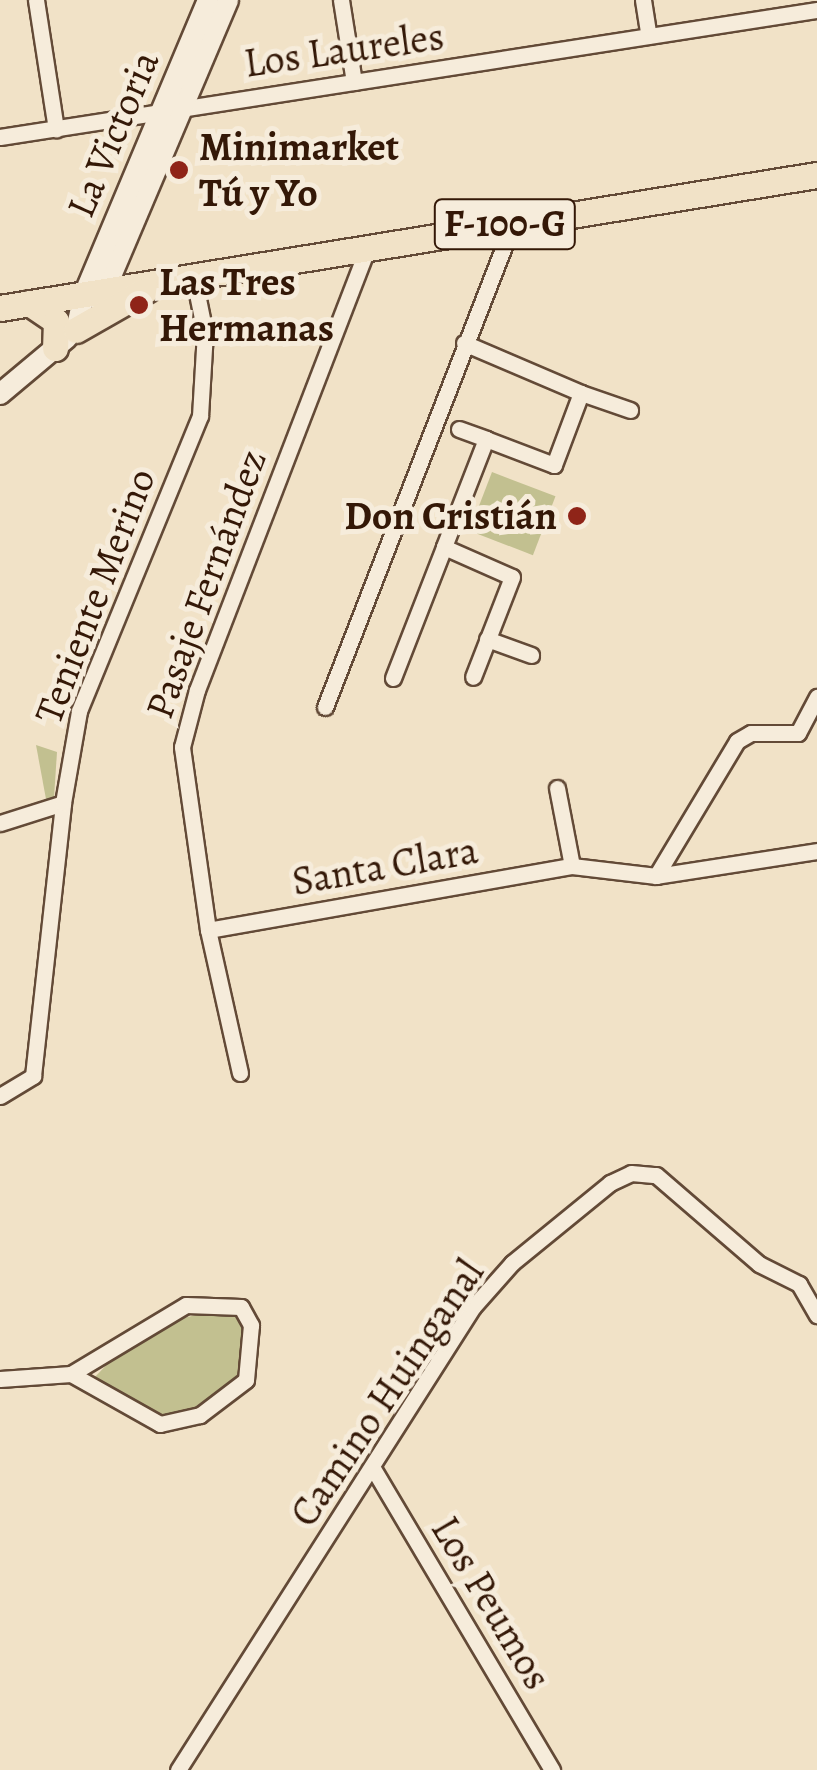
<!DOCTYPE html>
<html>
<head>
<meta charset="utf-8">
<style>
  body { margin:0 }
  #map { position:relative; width:817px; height:1770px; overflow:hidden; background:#f1e2c7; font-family:Alegreya,serif }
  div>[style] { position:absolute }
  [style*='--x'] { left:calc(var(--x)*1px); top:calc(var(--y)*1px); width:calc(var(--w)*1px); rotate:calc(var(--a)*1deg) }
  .green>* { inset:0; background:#c2c090; transform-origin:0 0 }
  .roads { filter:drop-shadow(2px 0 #634a37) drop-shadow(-2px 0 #634a37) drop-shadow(0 2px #634a37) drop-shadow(0 -2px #634a37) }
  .minor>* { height:15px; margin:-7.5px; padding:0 7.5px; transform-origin:7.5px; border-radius:7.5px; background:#f6ecdb }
  .tertiary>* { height:20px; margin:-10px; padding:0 10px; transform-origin:10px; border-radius:10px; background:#f6ecdb }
  .primary>* { height:25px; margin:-12.5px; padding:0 12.5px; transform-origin:12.5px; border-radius:12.5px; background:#f1e2c7 }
  .dots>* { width:28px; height:28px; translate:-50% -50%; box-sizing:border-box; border:5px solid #f6ecdb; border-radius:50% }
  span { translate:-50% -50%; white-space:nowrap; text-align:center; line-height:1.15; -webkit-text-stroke:10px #f6ecdb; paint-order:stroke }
  .shield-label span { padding:2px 8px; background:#f6ecdb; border:2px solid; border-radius:8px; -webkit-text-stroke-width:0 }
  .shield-label { font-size:38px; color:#341807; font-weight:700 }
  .street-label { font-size:40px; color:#341807 }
  .poi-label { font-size:40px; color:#341807; font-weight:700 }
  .left { translate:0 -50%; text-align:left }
  .right { translate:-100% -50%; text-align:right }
</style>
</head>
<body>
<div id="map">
  <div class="green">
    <i style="left:492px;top:472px;width:68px;height:63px;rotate:21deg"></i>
    <i style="clip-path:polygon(36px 745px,57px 752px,54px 798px,46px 799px)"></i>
    <i style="clip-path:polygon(225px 1308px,238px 1317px,248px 1347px,244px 1375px,225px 1399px,162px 1420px,92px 1380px,118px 1353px,171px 1321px)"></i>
  </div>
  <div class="roads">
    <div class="minor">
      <i style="--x:36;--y:0;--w:131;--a:81.2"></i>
      <i style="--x:341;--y:0;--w:83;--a:81"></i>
      <i style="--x:643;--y:0;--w:36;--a:81"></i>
      <i style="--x:0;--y:137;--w:827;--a:-8.84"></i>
      <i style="--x:464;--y:343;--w:127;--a:23.1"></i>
      <i style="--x:581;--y:393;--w:77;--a:110.6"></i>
      <i style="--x:554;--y:465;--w:73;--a:-159.1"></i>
      <i style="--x:486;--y:439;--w:116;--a:111.3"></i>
      <i style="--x:444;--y:547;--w:74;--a:23.8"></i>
      <i style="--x:512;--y:577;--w:107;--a:111.3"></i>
      <i style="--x:581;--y:393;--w:52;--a:19.1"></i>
      <i style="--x:459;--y:429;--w:29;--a:20"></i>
      <i style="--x:487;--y:639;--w:47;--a:20"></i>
      <i style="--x:393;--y:678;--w:141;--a:-68.7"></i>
      <i style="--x:325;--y:707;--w:519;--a:-68.77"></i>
      <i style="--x:557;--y:788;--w:79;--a:79.1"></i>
      <i style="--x:0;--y:823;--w:66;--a:-17.6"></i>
      <i style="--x:656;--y:876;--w:157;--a:-59"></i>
      <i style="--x:737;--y:741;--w:16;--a:-30"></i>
      <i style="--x:751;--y:733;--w:47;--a:0"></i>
      <i style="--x:798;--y:733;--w:41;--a:-62.2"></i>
      <i style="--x:208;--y:930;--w:370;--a:-10"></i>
      <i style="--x:572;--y:866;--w:85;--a:6.8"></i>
      <i style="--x:656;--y:876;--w:163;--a:-8.8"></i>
      <i style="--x:240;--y:1073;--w:147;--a:-102.6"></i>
      <i style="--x:208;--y:930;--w:185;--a:-98.1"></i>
      <i style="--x:182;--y:747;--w:59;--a:-75.3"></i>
      <i style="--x:197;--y:690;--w:476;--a:-68.9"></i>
      <i style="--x:0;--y:1096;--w:39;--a:-31"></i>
      <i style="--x:33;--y:1076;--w:275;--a:-83.7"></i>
      <i style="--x:63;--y:803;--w:93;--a:-80.1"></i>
      <i style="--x:79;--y:711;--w:319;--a:-67.7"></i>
      <i style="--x:200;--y:416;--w:83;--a:-86.6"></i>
      <i style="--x:205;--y:333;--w:60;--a:-101.5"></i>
      <i style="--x:0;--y:1379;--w:71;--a:-4"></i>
      <i style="--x:71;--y:1374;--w:134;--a:-31"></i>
      <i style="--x:186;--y:1305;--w:55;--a:2.1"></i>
      <i style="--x:241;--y:1307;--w:21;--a:61"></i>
      <i style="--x:251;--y:1325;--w:55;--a:95.2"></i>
      <i style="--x:246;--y:1380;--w:58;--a:142.7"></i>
      <i style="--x:200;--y:1415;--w:41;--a:167.3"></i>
      <i style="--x:160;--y:1424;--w:102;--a:-150.7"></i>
      <i style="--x:374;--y:1470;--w:349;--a:59.3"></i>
      <i style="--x:178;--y:1770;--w:549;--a:-57.5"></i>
      <i style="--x:473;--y:1307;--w:59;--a:-48.4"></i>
      <i style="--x:512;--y:1263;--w:127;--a:-39.2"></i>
      <i style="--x:610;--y:1183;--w:23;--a:-25"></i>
      <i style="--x:631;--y:1173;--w:25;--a:5"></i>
      <i style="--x:656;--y:1175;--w:136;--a:40.8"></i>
      <i style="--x:759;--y:1264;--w:45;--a:26.6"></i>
      <i style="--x:799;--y:1284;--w:36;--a:60"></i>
    </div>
    <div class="tertiary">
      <i style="--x:100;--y:302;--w:328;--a:-67"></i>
      <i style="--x:76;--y:330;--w:36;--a:-77"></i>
      <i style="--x:84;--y:295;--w:320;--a:-67.2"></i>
      <i style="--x:0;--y:394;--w:87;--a:-39.9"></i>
    </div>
    <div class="primary">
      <i style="--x:29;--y:303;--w:32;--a:34"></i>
      <i style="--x:56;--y:321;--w:27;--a:92"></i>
      <i style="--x:0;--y:308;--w:828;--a:-9.25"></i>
      <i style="--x:76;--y:330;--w:81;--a:-29.7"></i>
    </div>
  </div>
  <div class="dots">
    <i style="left:179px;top:170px;background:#8f2418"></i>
    <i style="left:139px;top:305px;background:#8f2418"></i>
    <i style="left:577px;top:516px;background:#8f2418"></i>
  </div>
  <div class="shield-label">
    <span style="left:505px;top:224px">F-100-G</span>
  </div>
  <div class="street-label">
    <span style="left:344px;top:50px;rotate:-8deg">Los Laureles</span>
    <span style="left:113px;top:134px;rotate:-67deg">La Victoria</span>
    <span style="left:206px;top:584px;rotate:-70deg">Pasaje Fernández</span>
    <span style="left:95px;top:596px;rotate:-69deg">Teniente Merino</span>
    <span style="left:385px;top:866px;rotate:-10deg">Santa Clara</span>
    <span style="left:387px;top:1393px;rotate:-56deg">Camino Huinganal</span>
    <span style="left:491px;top:1603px;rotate:59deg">Los Peumos</span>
  </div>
  <div class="poi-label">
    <span class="left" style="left:199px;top:170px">Minimarket<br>Tú y Yo</span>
    <span class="left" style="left:159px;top:305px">Las Tres<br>Hermanas</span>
    <span class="right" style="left:557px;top:516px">Don Cristián</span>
  </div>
</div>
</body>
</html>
